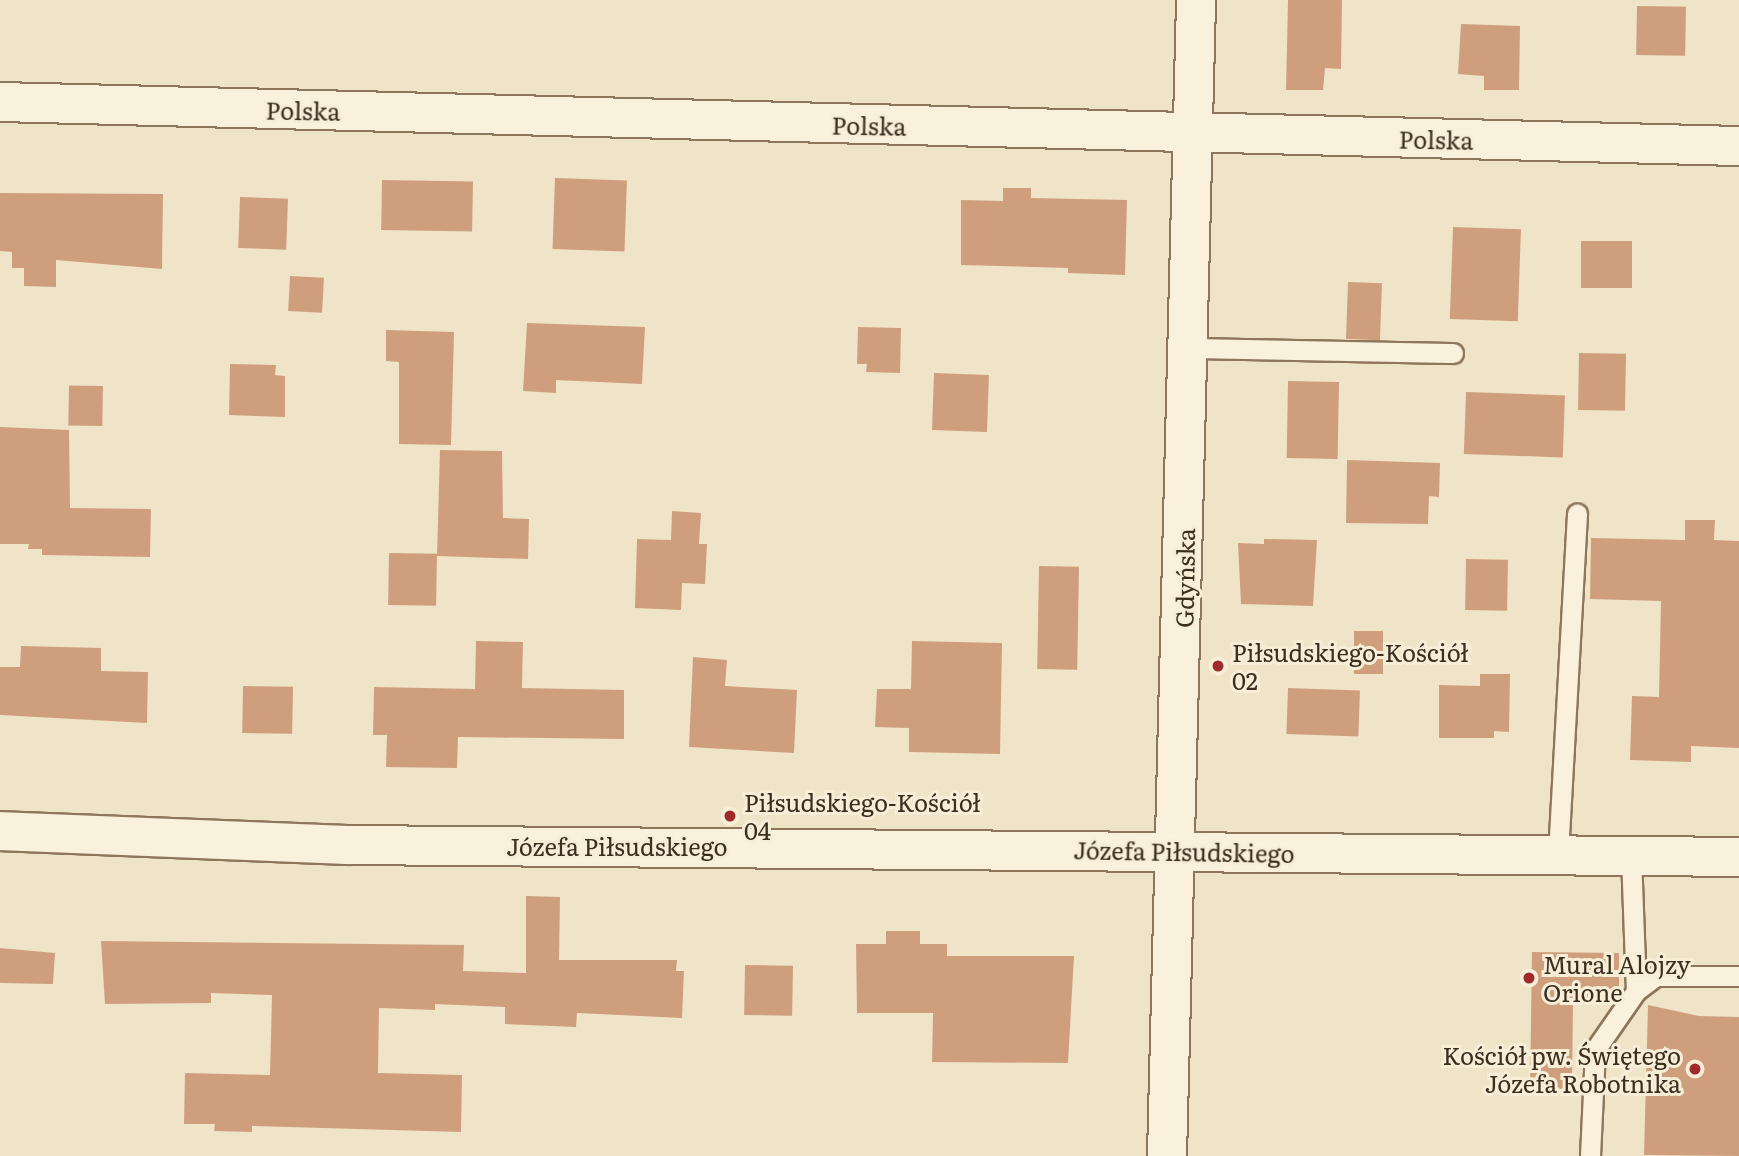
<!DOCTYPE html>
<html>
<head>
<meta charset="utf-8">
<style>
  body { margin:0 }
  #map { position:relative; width:1739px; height:1156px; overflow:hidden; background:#f0e4c8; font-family:Literata,serif }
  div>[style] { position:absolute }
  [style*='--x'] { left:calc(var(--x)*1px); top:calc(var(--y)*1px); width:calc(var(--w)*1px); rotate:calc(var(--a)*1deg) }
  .building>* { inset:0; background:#cf9f7d; transform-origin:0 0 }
  .roads { filter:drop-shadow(2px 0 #8d765c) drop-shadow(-2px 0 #8d765c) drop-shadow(0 2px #8d765c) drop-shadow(0 -2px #8d765c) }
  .service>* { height:19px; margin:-9.5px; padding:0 9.5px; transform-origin:9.5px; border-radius:9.5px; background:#faf1dc }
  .minor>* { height:38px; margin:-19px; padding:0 19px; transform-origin:19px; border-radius:19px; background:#faf1dc }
  .tertiary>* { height:38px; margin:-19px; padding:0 19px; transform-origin:19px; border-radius:19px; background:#faf1dc }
  .dots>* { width:19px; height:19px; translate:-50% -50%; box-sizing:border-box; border:4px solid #f7eed8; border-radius:50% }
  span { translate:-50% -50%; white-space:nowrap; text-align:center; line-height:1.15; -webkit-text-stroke:6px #f7eed8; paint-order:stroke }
  .street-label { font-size:24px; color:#3d2e20 }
  .poi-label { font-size:24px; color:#3d2e20 }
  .left { translate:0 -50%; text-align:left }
  .right { translate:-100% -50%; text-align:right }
</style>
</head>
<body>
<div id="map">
  <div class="building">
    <i style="clip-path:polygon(1288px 0,1342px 0,1341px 69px,1325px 68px,1323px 90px,1286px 90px)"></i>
    <i style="left:1637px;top:6px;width:49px;height:49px;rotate:1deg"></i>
    <i style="clip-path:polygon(1461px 24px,1520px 26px,1519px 90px,1484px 90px,1484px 76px,1458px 74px)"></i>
    <i style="left:555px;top:178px;width:72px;height:71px;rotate:2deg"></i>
    <i style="left:382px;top:180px;width:91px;height:50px;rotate:1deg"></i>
    <i style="clip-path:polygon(1003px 188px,1031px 188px,1031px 198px,1127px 200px,1125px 275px,1068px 273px,1068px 268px,961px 265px,961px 200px,1003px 201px)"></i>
    <i style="clip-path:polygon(0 193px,163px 194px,162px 269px,56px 260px,56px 287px,24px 286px,24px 268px,12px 268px,12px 252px,0 251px)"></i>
    <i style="left:240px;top:197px;width:48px;height:51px;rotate:2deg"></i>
    <i style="left:1453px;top:227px;width:68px;height:92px;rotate:2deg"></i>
    <i style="left:1632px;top:241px;width:47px;height:51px;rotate:90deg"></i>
    <i style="left:290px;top:276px;width:34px;height:35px;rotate:3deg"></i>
    <i style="left:1348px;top:282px;width:34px;height:57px;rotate:2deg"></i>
    <i style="clip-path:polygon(527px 323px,645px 327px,642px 384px,556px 380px,556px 393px,523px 391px)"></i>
    <i style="clip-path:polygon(858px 327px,901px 328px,900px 373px,866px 372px,867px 364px,857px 364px)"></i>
    <i style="clip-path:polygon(386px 330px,454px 332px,451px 445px,399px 444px,399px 362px,386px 361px)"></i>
    <i style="left:1579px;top:353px;width:47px;height:57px;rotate:1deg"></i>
    <i style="clip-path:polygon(230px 364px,276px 365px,275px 375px,285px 376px,285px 417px,229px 415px)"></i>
    <i style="left:934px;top:373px;width:55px;height:57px;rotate:2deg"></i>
    <i style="left:1288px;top:381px;width:51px;height:77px;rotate:1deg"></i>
    <i style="left:103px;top:386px;width:40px;height:34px;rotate:91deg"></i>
    <i style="left:1466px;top:392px;width:99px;height:62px;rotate:2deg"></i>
    <i style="clip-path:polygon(0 427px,69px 430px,70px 508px,151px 509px,150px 557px,42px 555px,42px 549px,28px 549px,29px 544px,0 544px)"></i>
    <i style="clip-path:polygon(440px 450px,502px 451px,503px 518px,529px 519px,528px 559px,437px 556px)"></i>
    <i style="clip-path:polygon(1347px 460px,1440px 463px,1439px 497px,1429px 496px,1428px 524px,1346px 523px)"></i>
    <i style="clip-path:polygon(672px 511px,701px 513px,699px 544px,707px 544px,705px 584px,682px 583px,681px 610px,635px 608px,637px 539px,671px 540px)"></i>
    <i style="clip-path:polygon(1685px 520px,1715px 520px,1714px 540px,1739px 541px,1739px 748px,1691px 746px,1691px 762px,1630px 760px,1632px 696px,1659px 697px,1661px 601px,1590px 599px,1591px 538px,1685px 540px)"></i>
    <i style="clip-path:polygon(1264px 539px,1317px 540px,1313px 606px,1241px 604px,1238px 543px,1264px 544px)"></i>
    <i style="left:389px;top:553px;width:48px;height:52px;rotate:1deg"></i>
    <i style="left:1466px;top:559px;width:42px;height:51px;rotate:1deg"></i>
    <i style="left:1039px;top:566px;width:40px;height:103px;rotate:1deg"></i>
    <i style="left:1354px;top:631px;width:29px;height:43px"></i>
    <i style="clip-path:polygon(476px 641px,523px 642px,522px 688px,624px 690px,624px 739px,458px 737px,457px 768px,386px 767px,387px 735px,373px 735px,374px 687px,475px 689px)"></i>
    <i style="clip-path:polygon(912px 641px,1002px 643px,1000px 754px,909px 752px,909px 728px,875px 727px,877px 689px,911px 689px)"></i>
    <i style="clip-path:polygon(21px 646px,101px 648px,101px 671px,148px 672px,147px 723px,0 715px,0 667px,20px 667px)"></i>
    <i style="clip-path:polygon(693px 657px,727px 660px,725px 686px,797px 690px,794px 753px,689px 747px)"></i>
    <i style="clip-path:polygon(1480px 674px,1510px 674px,1509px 732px,1494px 731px,1494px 738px,1439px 738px,1439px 685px,1480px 686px)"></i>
    <i style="left:243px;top:686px;width:50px;height:47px;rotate:1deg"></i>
    <i style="left:1288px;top:688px;width:72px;height:46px;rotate:2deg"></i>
    <i style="clip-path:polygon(526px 896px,560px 897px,559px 960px,677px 960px,676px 971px,684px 971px,682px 1018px,577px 1013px,576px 1027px,505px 1024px,505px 1007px,435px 1004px,435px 1010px,379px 1008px,378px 1073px,462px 1075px,461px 1132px,252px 1126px,252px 1132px,214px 1131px,215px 1124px,184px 1124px,185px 1073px,270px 1075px,272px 995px,211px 993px,211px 1003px,105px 1004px,101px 941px,464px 945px,463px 971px,526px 973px)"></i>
    <i style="clip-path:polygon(886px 931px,920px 931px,920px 944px,947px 944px,947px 956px,1074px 956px,1068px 1063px,932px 1062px,933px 1013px,857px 1013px,856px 944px,886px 944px)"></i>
    <i style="clip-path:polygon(0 948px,55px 953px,53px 984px,0 983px)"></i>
    <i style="clip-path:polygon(1532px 952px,1619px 953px,1619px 994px,1613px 1003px,1573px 1002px,1572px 1089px,1530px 1089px)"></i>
    <i style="left:745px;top:965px;width:48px;height:50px;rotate:1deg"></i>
    <i style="clip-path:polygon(1648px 1005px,1699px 1016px,1739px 1017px,1739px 1156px,1644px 1155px)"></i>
  </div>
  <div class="roads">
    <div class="service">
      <i style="--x:1190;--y:348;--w:263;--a:1.1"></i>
      <i style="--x:1558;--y:854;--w:341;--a:-86.8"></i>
      <i style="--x:1631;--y:855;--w:136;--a:87.9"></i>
      <i style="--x:1590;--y:1156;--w:106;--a:-87.3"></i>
      <i style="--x:1595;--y:1050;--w:72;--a:-55.2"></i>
      <i style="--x:1636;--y:991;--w:25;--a:-37"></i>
      <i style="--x:1656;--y:976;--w:83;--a:0"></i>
    </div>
    <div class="minor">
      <i style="--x:0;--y:102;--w:1740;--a:1.45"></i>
      <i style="--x:1167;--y:1156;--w:1156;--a:-88.56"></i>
    </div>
    <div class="tertiary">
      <i style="--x:0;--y:831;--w:347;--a:2.3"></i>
      <i style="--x:347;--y:845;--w:1392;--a:0.49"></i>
    </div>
  </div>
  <div class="dots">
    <i style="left:1218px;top:666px;background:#9e2a2b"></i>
    <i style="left:730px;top:816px;background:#9e2a2b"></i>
    <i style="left:1529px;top:978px;background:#9e2a2b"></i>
    <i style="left:1695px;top:1069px;background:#9e2a2b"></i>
  </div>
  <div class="street-label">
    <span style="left:303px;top:110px;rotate:1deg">Polska</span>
    <span style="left:869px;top:125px;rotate:1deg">Polska</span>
    <span style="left:1436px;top:139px;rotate:1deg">Polska</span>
    <span style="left:1184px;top:578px;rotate:-89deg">Gdyńska</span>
    <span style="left:617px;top:846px">Józefa Piłsudskiego</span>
    <span style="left:1184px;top:851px;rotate:1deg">Józefa Piłsudskiego</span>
  </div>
  <div class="poi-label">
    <span class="left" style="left:1232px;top:666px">Piłsudskiego-Kościół<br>02</span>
    <span class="left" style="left:744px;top:816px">Piłsudskiego-Kościół<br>04</span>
    <span class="left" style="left:1543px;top:978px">Mural Alojzy<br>Orione</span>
    <span class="right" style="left:1681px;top:1069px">Kościół pw. Świętego<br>Józefa Robotnika</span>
  </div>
</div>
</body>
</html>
